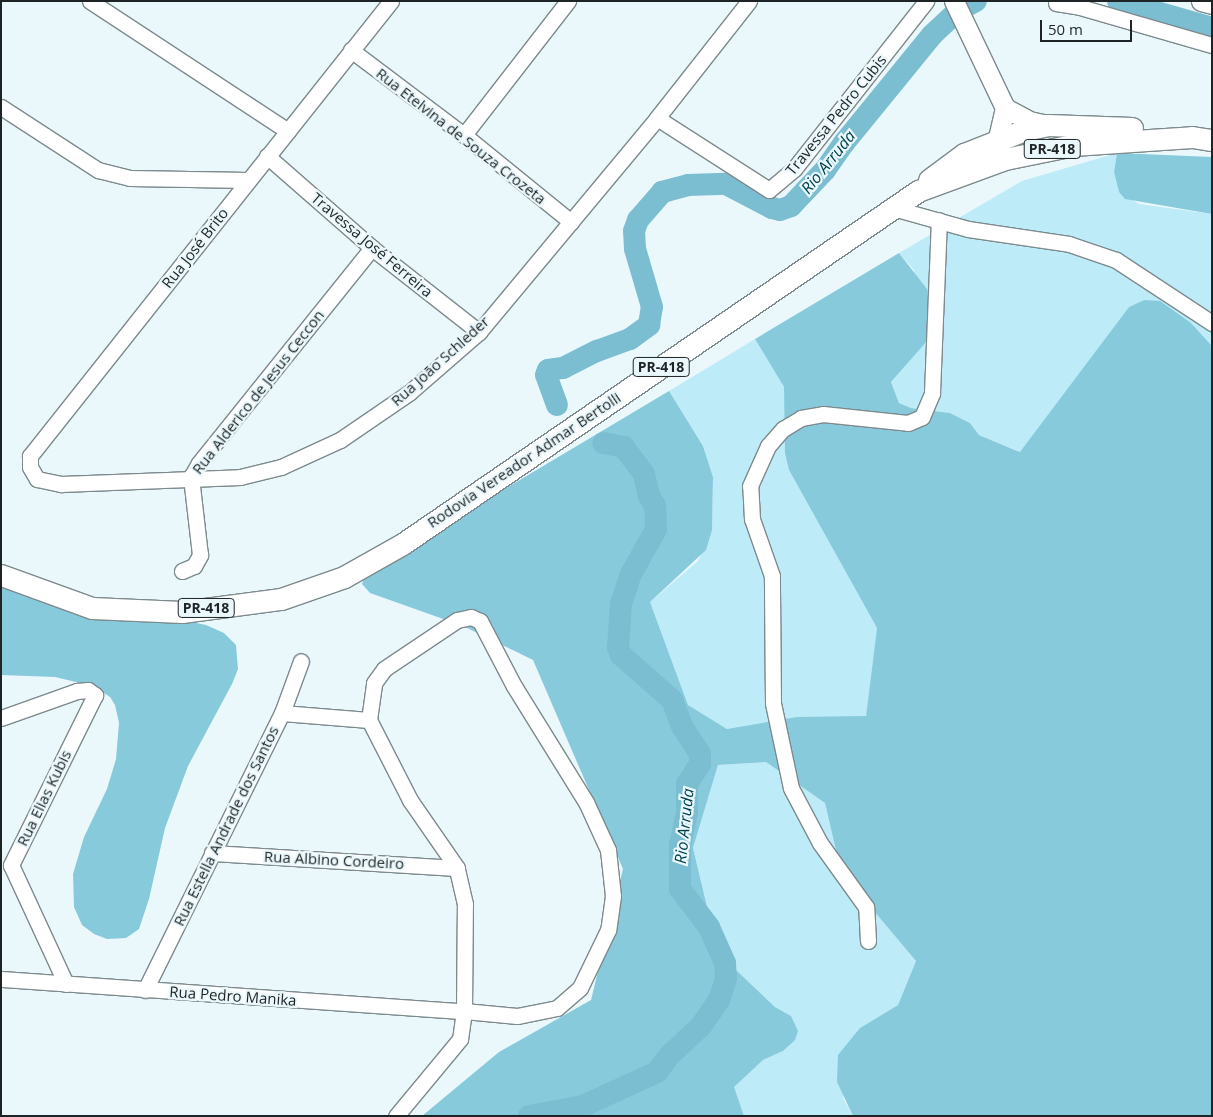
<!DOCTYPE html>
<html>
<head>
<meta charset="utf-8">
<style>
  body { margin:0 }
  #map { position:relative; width:1213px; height:1117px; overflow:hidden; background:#eaf8fc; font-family:"Open Sans",sans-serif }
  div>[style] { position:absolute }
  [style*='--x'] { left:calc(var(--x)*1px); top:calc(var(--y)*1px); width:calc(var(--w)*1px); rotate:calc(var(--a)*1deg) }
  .green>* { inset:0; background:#bdebf8 }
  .forest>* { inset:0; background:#87cadc }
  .river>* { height:22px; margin:-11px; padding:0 11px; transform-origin:11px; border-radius:11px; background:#7cbed1 }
  .roads { filter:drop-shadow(1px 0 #7d8a8d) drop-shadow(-1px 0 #7d8a8d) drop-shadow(0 1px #7d8a8d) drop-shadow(0 -1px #7d8a8d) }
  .minor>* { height:15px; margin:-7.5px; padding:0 7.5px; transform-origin:7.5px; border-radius:7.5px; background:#fff }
  .major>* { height:19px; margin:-9.5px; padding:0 9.5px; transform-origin:9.5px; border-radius:9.5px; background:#fff }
  .highway>* { height:21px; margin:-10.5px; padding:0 10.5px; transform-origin:10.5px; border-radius:10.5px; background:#fff }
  span { translate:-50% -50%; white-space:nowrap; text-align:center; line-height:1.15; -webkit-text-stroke:4.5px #eaf8fc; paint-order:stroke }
  .shield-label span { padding:1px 4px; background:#eaf8fc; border:1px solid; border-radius:4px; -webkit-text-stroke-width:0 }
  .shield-label { font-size:14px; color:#1e2325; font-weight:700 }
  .street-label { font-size:15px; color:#1e2325 }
  .water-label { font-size:16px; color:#01414e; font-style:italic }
  .frame { position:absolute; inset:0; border:2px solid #1e2325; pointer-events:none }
  .scale { position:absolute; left:1040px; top:20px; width:92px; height:22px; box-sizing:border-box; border:2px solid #1e2325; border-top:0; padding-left:6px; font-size:15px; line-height:18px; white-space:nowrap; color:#1e2325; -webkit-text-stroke:4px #eaf8fc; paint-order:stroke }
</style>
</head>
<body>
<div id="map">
  <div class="green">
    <i style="clip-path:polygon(1117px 153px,1114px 172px,1119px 192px,1139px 204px,1212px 214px,1212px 346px,1191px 323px,1144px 300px,1129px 307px,1021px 452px,979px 435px,970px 423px,950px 413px,911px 408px,899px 403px,891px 382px,928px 340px,914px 270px,899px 253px,1022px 181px)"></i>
    <i style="clip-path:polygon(755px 339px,784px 387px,789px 470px,877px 628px,866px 716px,727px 729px,688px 705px,650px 602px,698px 561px,712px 530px,713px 477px,703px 446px,669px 391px)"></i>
    <i style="clip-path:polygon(766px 762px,825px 803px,841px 872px,916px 961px,898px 1005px,860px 1028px,843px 1098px,853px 1116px,744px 1116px,733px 1087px,763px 1060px,783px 1051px,791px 1016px,775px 1007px,718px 953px,693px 848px,718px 765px)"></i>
  </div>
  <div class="forest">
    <i style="clip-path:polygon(1117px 153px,1212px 157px,1212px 214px,1125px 199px,1119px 192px,1114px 172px)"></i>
    <i style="clip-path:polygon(899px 253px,927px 289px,934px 308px,928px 340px,891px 382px,899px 403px,911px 408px,950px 413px,970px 423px,979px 435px,1020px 452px,1129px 307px,1144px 300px,1160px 301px,1191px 323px,1212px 346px,1212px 1116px,853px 1116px,837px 1082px,838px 1055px,860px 1028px,898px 1005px,916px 961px,841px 872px,825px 803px,766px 762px,718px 765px,693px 848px,718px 953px,775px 1007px,791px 1016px,798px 1031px,795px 1040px,783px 1051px,763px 1060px,734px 1087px,744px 1116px,422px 1116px,499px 1052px,591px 1000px,623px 869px,533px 660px,463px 626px,370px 593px,362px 584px,365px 575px,379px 564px,669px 391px,703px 446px,713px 477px,712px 530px,706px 550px,650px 602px,688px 705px,727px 729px,797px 717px,866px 716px,877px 628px,789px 470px,785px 453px,784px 387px,755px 339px)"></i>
    <i style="clip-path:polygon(1px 583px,206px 625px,224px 633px,236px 645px,238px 669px,232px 684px,188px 766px,165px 828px,149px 899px,139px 929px,126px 938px,107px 939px,94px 934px,82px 925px,74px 907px,73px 874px,84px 837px,107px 789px,116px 759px,119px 723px,115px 705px,110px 697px,93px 686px,55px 677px,1px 675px)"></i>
  </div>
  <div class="river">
    <i style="--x:1118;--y:1;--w:98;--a:16"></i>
    <i style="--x:557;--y:405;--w:32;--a:-110"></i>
    <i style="--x:546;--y:375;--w:5;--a:-68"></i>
    <i style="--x:548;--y:370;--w:15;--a:-8"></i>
    <i style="--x:563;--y:368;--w:38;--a:-27"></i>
    <i style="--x:597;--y:351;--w:35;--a:-20"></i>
    <i style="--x:630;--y:339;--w:24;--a:-36"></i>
    <i style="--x:649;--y:325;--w:18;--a:-81"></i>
    <i style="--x:652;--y:307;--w:60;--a:-106.3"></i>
    <i style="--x:635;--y:249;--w:18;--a:-93"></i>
    <i style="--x:634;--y:231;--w:12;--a:-70"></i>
    <i style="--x:638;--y:220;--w:37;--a:-49"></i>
    <i style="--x:662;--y:192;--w:27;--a:-15"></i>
    <i style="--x:688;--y:185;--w:38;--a:-2"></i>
    <i style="--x:726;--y:184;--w:52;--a:27.6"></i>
    <i style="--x:772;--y:208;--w:8;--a:14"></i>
    <i style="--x:780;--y:210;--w:12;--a:-20"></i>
    <i style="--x:791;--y:206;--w:50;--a:-46.6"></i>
    <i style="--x:825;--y:170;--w:33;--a:-55"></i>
    <i style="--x:844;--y:143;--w:139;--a:-50.8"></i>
    <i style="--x:932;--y:35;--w:37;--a:-43"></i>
    <i style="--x:959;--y:10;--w:19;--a:-28"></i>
    <i style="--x:529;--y:1116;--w:55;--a:-10.5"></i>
    <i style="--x:583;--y:1106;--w:81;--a:-24.7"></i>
    <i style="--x:657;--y:1072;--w:21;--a:-53"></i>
    <i style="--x:670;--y:1055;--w:42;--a:-43.1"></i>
    <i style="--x:701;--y:1026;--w:32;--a:-55"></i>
    <i style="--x:719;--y:1000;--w:23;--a:-72"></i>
    <i style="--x:726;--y:978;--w:15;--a:-94"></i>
    <i style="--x:725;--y:963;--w:39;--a:-114"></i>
    <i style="--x:709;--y:927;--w:48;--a:-127.3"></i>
    <i style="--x:680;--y:889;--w:44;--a:-90"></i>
    <i style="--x:680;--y:845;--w:33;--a:-78"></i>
    <i style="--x:687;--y:813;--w:29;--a:-90"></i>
    <i style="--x:687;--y:784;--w:24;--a:-57"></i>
    <i style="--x:700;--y:764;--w:10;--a:-90"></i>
    <i style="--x:700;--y:754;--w:33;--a:-123"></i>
    <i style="--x:682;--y:726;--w:28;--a:-111"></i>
    <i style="--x:672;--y:700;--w:68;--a:-138.6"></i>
    <i style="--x:621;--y:655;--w:9;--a:-111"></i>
    <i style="--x:618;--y:647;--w:43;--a:-86"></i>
    <i style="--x:621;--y:604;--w:29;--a:-72"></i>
    <i style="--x:630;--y:576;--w:54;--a:-61"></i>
    <i style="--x:656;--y:529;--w:23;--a:-92"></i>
    <i style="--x:655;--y:506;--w:12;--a:-121"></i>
    <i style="--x:649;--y:496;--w:23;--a:-103"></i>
    <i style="--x:644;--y:474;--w:34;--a:-127"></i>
    <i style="--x:624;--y:447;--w:21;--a:-169"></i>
  </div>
  <div class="roads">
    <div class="minor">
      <i style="--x:90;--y:1;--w:237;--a:33.3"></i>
      <i style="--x:391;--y:1;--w:581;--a:128.43"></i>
      <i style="--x:30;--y:456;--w:11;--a:90"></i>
      <i style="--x:30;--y:467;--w:14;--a:60"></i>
      <i style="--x:37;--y:479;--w:25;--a:12"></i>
      <i style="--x:61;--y:484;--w:179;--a:-2.2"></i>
      <i style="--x:240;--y:477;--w:42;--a:-13.7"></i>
      <i style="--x:281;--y:467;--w:65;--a:-24.6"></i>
      <i style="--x:340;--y:440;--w:85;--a:-34.4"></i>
      <i style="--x:410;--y:392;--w:91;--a:-41"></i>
      <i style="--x:479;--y:332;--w:278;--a:-50.2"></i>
      <i style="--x:657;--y:118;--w:149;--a:-51.8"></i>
      <i style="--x:1056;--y:3;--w:24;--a:9"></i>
      <i style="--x:1080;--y:7;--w:6;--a:-81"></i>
      <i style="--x:1080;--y:7;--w:137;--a:16.1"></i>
      <i style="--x:351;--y:50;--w:141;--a:37"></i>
      <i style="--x:464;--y:135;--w:138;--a:39.1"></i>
      <i style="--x:1;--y:107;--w:116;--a:33"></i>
      <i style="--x:98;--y:170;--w:33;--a:14"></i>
      <i style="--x:130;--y:178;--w:118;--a:1"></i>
      <i style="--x:657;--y:118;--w:133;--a:32.7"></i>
      <i style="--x:769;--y:190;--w:33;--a:-40"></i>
      <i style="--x:794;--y:169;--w:214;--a:-51.8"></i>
      <i style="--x:464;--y:135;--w:170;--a:-52.2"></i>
      <i style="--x:267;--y:156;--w:140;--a:41.2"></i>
      <i style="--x:372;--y:248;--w:136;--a:38.1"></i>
      <i style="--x:893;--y:208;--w:78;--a:15.6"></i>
      <i style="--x:968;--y:229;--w:102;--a:8.4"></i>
      <i style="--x:1069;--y:244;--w:50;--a:18.8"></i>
      <i style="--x:1116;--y:260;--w:115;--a:33.3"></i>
      <i style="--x:182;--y:571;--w:13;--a:-23"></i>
      <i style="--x:194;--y:566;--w:13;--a:-61"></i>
      <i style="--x:200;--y:555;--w:79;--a:-96.6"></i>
      <i style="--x:191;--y:477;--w:16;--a:-60"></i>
      <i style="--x:199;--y:463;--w:276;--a:-51.2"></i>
      <i style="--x:282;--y:713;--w:87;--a:4.6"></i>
      <i style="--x:369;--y:720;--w:37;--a:-82"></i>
      <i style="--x:374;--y:683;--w:17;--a:-54"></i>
      <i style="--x:384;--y:669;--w:88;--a:-33.9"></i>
      <i style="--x:457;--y:620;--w:14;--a:-12"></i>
      <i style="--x:471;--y:617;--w:10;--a:24"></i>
      <i style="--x:480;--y:621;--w:73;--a:62.4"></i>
      <i style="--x:514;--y:686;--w:137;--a:58.2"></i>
      <i style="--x:586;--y:802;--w:53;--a:65.4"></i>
      <i style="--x:608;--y:850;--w:46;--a:83.8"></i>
      <i style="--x:613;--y:896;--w:34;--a:98"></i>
      <i style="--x:608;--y:930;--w:64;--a:115.8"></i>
      <i style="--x:580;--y:988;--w:30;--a:139"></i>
      <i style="--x:557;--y:1008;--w:41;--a:168.7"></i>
      <i style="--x:517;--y:1016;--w:53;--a:-174.6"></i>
      <i style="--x:464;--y:1011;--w:28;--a:98"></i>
      <i style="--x:460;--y:1039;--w:100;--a:129.7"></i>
      <i style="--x:1;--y:718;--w:81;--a:-19.6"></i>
      <i style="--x:77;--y:691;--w:11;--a:-5"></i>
      <i style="--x:88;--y:690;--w:9;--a:36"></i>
      <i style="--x:95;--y:695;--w:190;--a:116.3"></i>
      <i style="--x:11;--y:865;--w:131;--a:65.2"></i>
      <i style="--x:212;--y:853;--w:245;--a:3.5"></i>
      <i style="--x:868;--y:941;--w:34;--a:-93"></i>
      <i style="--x:866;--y:907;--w:79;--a:-125.7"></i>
      <i style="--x:820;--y:843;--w:62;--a:-117.8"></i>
      <i style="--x:791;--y:788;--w:87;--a:-102"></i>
      <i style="--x:773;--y:703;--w:127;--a:-90.5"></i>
      <i style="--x:772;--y:576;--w:60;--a:-109.3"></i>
      <i style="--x:752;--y:519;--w:33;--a:-93"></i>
      <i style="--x:750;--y:486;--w:44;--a:-65.8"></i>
      <i style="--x:768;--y:446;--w:23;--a:-49"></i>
      <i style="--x:783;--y:429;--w:21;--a:-31"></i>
      <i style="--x:801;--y:418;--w:22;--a:-10"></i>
      <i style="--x:823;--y:414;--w:85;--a:6"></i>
      <i style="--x:908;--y:423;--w:15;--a:-23"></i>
      <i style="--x:922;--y:417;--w:26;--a:-67"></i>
      <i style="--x:932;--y:393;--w:173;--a:-87.7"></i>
      <i style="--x:1;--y:979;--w:464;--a:4"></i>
      <i style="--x:464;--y:1011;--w:107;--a:-89.5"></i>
      <i style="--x:465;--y:904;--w:37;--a:-103"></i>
      <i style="--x:457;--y:868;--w:83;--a:-124.7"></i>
      <i style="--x:410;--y:800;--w:90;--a:-117.1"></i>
      <i style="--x:145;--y:990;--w:309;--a:-63.7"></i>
      <i style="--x:282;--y:713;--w:55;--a:-69.9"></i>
    </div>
    <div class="major">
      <i style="--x:954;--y:1;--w:119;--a:64.5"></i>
      <i style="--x:1005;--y:108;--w:27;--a:28"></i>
      <i style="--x:1029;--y:121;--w:19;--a:12"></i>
      <i style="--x:1201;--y:1;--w:11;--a:15"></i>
      <i style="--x:998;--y:138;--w:31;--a:-77"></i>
    </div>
    <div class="highway">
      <i style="--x:929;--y:180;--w:44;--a:-36.6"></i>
      <i style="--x:964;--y:154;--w:66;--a:-21.5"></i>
      <i style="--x:1025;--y:130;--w:24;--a:-12"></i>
      <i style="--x:1048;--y:125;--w:84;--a:2"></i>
      <i style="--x:1;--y:575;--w:97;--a:19.9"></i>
      <i style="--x:92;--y:608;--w:90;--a:2.5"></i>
      <i style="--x:182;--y:612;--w:100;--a:-7.5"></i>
      <i style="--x:281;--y:599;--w:67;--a:-19.2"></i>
      <i style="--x:344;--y:577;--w:69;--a:-29.5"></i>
      <i style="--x:404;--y:543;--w:623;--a:-34.4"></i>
      <i style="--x:918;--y:191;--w:93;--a:-20.2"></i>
      <i style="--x:1005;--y:159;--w:69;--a:-11.6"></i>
      <i style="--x:1073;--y:145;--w:119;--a:-3.8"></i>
      <i style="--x:1192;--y:137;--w:20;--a:9"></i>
    </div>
  </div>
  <div class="shield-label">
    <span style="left:1052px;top:149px">PR-418</span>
    <span style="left:661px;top:367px">PR-418</span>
    <span style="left:206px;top:608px">PR-418</span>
  </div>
  <div class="street-label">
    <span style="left:836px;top:115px;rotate:-51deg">Travessa Pedro Cubis</span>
    <span style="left:461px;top:136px;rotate:38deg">Rua Etelvina de Souza Crozeta</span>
    <span style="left:372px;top:245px;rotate:40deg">Travessa José Ferreira</span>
    <span style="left:195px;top:248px;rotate:-52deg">Rua José Brito</span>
    <span style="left:440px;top:361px;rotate:-42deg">Rua João Schleder</span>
    <span style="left:258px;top:392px;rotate:-52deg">Rua Alderico de Jesus Ceccon</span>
    <span style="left:524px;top:460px;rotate:-34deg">Rodovia Vereador Admar Bertolli</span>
    <span style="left:44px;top:798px;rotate:-64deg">Rua Elias Kubis</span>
    <span style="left:226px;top:826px;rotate:-64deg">Rua Estella Andrade dos Santos</span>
    <span style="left:334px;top:860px;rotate:3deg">Rua Albino Cordeiro</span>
    <span style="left:233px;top:996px;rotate:4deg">Rua Pedro Manika</span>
  </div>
  <div class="water-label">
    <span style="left:828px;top:162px;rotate:-51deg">Rio Arruda</span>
    <span style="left:684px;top:826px;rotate:-84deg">Rio Arruda</span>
  </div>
  <div class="frame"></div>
  <div class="scale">50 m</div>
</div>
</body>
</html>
